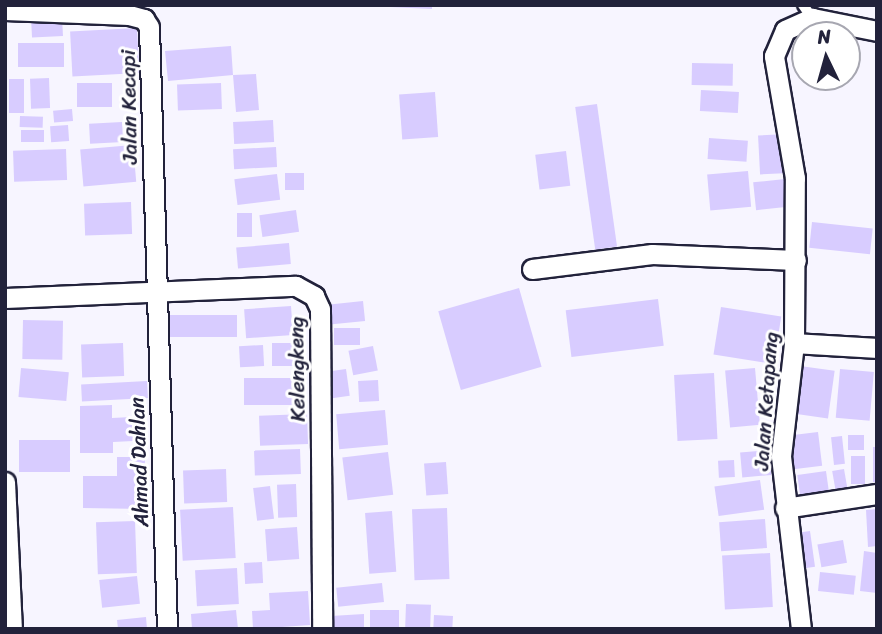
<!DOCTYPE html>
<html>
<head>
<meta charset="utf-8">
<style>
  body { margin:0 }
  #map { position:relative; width:882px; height:634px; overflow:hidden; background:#f7f5ff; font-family:Sriracha,sans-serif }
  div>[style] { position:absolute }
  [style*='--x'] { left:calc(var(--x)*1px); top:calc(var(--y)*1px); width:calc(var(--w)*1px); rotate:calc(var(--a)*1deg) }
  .building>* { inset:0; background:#d8ccff; transform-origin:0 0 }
  .roads { filter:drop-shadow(2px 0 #22223b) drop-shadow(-2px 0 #22223b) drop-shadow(0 2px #22223b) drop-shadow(0 -2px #22223b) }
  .lane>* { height:10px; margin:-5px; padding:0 5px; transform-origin:5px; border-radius:5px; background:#fff }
  .street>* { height:19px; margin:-9.5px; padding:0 9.5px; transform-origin:9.5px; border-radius:9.5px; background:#fff }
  span { translate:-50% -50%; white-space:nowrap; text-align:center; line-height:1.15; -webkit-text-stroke:6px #fff; paint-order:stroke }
  .street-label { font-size:21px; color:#22223b }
  .frame { position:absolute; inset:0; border:7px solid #22223b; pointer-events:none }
  .north { position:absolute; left:791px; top:21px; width:70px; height:70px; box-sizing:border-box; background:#fff; border:2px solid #a7a7b1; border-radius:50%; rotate:355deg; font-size:19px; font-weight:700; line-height:28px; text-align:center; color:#22223b }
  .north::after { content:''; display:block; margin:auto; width:24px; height:32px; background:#22223b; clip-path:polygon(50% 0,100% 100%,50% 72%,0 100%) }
</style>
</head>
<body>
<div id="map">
  <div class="building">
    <i style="clip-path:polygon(390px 5px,432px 5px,432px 9px,390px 7px)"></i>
    <i style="left:62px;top:17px;width:19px;height:31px;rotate:87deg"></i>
    <i style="left:137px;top:28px;width:45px;height:67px;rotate:87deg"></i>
    <i style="left:64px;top:43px;width:24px;height:46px;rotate:90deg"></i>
    <i style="clip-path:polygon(231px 46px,233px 75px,256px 74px,259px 110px,236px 112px,233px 75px,168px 81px,165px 51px)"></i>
    <i style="left:692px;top:63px;width:41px;height:22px;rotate:1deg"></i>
    <i style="left:49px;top:78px;width:30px;height:19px;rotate:88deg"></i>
    <i style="left:9px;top:79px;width:15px;height:34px"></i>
    <i style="left:77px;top:83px;width:35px;height:24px"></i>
    <i style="left:221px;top:83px;width:26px;height:44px;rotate:88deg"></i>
    <i style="left:701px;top:90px;width:38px;height:21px;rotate:3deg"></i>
    <i style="left:435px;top:92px;width:45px;height:36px;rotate:86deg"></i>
    <i style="left:597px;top:104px;width:144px;height:22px;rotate:82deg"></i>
    <i style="left:72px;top:109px;width:12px;height:19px;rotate:85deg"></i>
    <i style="left:20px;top:116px;width:23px;height:11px;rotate:2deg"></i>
    <i style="left:273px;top:120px;width:22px;height:40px;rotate:87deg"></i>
    <i style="left:122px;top:122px;width:20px;height:33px;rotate:87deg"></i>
    <i style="left:68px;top:125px;width:16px;height:18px;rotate:86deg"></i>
    <i style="left:44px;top:130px;width:12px;height:23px;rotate:90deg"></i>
    <i style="left:787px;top:134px;width:39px;height:29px;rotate:87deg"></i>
    <i style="left:709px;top:138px;width:39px;height:21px;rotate:4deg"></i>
    <i style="left:133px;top:145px;width:37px;height:53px;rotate:85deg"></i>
    <i style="left:276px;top:147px;width:20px;height:43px;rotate:87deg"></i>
    <i style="left:66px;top:149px;width:31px;height:53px;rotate:88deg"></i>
    <i style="left:566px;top:151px;width:35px;height:31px;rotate:83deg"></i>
    <i style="left:748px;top:171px;width:36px;height:41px;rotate:85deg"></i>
    <i style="left:285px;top:173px;width:19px;height:17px"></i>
    <i style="left:277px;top:174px;width:26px;height:43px;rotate:83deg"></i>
    <i style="left:785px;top:179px;width:28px;height:32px;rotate:84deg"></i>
    <i style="left:131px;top:202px;width:32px;height:47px;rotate:88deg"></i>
    <i style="left:296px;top:210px;width:22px;height:37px;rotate:82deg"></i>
    <i style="left:252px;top:213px;width:24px;height:15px;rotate:90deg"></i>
    <i style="left:812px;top:222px;width:61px;height:26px;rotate:6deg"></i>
    <i style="left:289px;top:243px;width:21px;height:53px;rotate:85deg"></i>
    <i style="left:519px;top:288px;width:82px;height:84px;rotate:74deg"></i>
    <i style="left:658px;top:299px;width:47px;height:93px;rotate:83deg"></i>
    <i style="left:363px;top:301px;width:20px;height:38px;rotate:84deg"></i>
    <i style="left:291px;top:306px;width:29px;height:47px;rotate:86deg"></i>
    <i style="left:721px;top:307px;width:61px;height:48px;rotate:9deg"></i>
    <i style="left:169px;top:315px;width:68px;height:22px"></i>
    <i style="left:23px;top:320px;width:40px;height:39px;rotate:1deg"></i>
    <i style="left:334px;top:328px;width:26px;height:17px"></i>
    <i style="left:123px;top:343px;width:33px;height:42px;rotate:88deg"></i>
    <i style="left:272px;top:343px;width:26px;height:23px"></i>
    <i style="left:263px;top:345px;width:21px;height:24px;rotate:87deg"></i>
    <i style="left:373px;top:346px;width:25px;height:25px;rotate:79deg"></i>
    <i style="left:800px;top:366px;width:35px;height:48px;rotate:8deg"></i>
    <i style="left:21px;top:368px;width:48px;height:29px;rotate:5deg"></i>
    <i style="left:755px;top:368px;width:57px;height:30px;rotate:85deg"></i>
    <i style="left:346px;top:369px;width:27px;height:18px;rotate:82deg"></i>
    <i style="left:840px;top:369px;width:34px;height:49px;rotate:5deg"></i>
    <i style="left:714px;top:373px;width:66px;height:40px;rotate:87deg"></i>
    <i style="left:298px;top:378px;width:27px;height:54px;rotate:90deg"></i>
    <i style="left:378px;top:380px;width:21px;height:20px;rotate:87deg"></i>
    <i style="left:147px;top:381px;width:17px;height:66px;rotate:87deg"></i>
    <i style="clip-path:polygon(112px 405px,112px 418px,132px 417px,133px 441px,113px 442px,113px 453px,80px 453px,80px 406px)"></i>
    <i style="left:385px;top:410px;width:35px;height:49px;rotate:85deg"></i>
    <i style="left:307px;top:414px;width:30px;height:48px;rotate:88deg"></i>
    <i style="left:818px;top:432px;width:34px;height:29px;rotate:83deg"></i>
    <i style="left:864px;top:435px;width:15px;height:16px;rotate:90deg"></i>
    <i style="left:842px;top:436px;width:28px;height:11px;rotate:84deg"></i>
    <i style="left:19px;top:440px;width:51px;height:32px"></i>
    <i style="left:873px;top:447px;width:4px;height:35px"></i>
    <i style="left:300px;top:449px;width:25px;height:46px;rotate:88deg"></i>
    <i style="left:769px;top:450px;width:25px;height:29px;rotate:85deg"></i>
    <i style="left:388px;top:452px;width:43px;height:46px;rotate:83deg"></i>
    <i style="left:851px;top:456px;width:14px;height:28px"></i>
    <i style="clip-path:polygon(117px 457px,145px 457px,144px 509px,83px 508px,83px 476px,117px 476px)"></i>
    <i style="left:734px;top:460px;width:17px;height:16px;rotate:87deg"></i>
    <i style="left:446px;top:462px;width:32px;height:22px;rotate:86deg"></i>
    <i style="left:226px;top:469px;width:33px;height:43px;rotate:88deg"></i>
    <i style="left:844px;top:469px;width:23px;height:12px;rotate:80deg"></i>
    <i style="left:826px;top:471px;width:27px;height:29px;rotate:82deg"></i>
    <i style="left:760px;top:480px;width:30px;height:46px;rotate:82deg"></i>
    <i style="left:296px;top:484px;width:33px;height:19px;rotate:88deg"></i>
    <i style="left:270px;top:486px;width:33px;height:17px;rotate:83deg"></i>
    <i style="left:233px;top:507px;width:51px;height:53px;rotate:87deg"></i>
    <i style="left:447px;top:508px;width:71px;height:35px;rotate:88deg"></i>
    <i style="clip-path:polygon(877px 509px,877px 546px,868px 547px,866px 510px)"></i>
    <i style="left:392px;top:511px;width:61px;height:27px;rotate:86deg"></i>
    <i style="left:765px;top:519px;width:29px;height:46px;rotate:86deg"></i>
    <i style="left:135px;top:521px;width:52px;height:39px;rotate:88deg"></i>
    <i style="left:297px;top:527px;width:32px;height:32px;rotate:86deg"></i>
    <i style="left:810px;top:531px;width:36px;height:16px;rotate:82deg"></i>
    <i style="left:843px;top:540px;width:23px;height:26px;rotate:80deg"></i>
    <i style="clip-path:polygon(864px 551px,877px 553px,877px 593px,860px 591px)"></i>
    <i style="left:770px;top:553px;width:54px;height:48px;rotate:87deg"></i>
    <i style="left:262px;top:562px;width:21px;height:18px;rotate:87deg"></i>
    <i style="left:237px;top:568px;width:36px;height:42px;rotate:87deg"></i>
    <i style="left:820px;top:572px;width:36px;height:19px;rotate:6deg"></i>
    <i style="left:137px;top:576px;width:28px;height:38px;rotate:84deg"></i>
    <i style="left:382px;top:583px;width:19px;height:46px;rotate:84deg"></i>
    <i style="clip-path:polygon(308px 591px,310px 625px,253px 629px,252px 611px,270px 610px,269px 593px)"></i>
    <i style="left:406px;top:604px;width:25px;height:25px;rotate:2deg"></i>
    <i style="clip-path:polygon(236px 610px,238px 629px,192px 629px,191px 614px)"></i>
    <i style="left:370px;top:610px;width:29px;height:19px"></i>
    <i style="clip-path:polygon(364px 614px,364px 629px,332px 629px,331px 616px)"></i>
    <i style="left:434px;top:615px;width:19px;height:14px;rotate:3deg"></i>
    <i style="clip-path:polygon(146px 617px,147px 629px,118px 629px,117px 620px)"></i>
  </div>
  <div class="roads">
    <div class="lane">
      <i style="--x:803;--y:5;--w:16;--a:55"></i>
    </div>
    <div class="street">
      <i style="--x:5;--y:10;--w:124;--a:2.3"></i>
      <i style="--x:129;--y:15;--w:16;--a:15"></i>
      <i style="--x:144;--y:19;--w:9;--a:58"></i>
      <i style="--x:149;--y:27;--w:602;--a:88.29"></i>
      <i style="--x:532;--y:269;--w:121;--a:-7.1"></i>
      <i style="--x:652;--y:254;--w:144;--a:2.4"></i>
      <i style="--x:5;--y:298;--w:291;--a:-2.4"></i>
      <i style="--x:296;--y:286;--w:21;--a:29"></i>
      <i style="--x:314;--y:296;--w:14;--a:65"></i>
      <i style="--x:320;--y:309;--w:320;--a:89.6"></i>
      <i style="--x:794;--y:343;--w:83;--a:3.4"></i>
      <i style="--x:5;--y:482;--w:147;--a:87.3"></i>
      <i style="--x:785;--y:508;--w:93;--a:-8.7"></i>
      <i style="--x:801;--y:629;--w:174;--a:-96.6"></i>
      <i style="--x:781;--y:456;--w:114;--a:-83.4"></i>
      <i style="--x:794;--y:343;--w:165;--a:-89.7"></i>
      <i style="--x:795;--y:178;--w:124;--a:-99.8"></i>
      <i style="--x:774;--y:56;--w:28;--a:-67"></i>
      <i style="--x:785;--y:30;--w:30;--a:-24"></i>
      <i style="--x:812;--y:18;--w:66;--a:11.3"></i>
    </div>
  </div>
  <div class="street-label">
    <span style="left:129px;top:107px;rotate:-91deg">Jalan Kecapi</span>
    <span style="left:297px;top:369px;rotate:-91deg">Kelengkeng</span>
    <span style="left:766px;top:401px;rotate:-86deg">Jalan Ketapang</span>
    <span style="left:139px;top:462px;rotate:-92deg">Ahmad Dahlan</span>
  </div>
  <div class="frame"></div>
  <div class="north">N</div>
</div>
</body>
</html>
